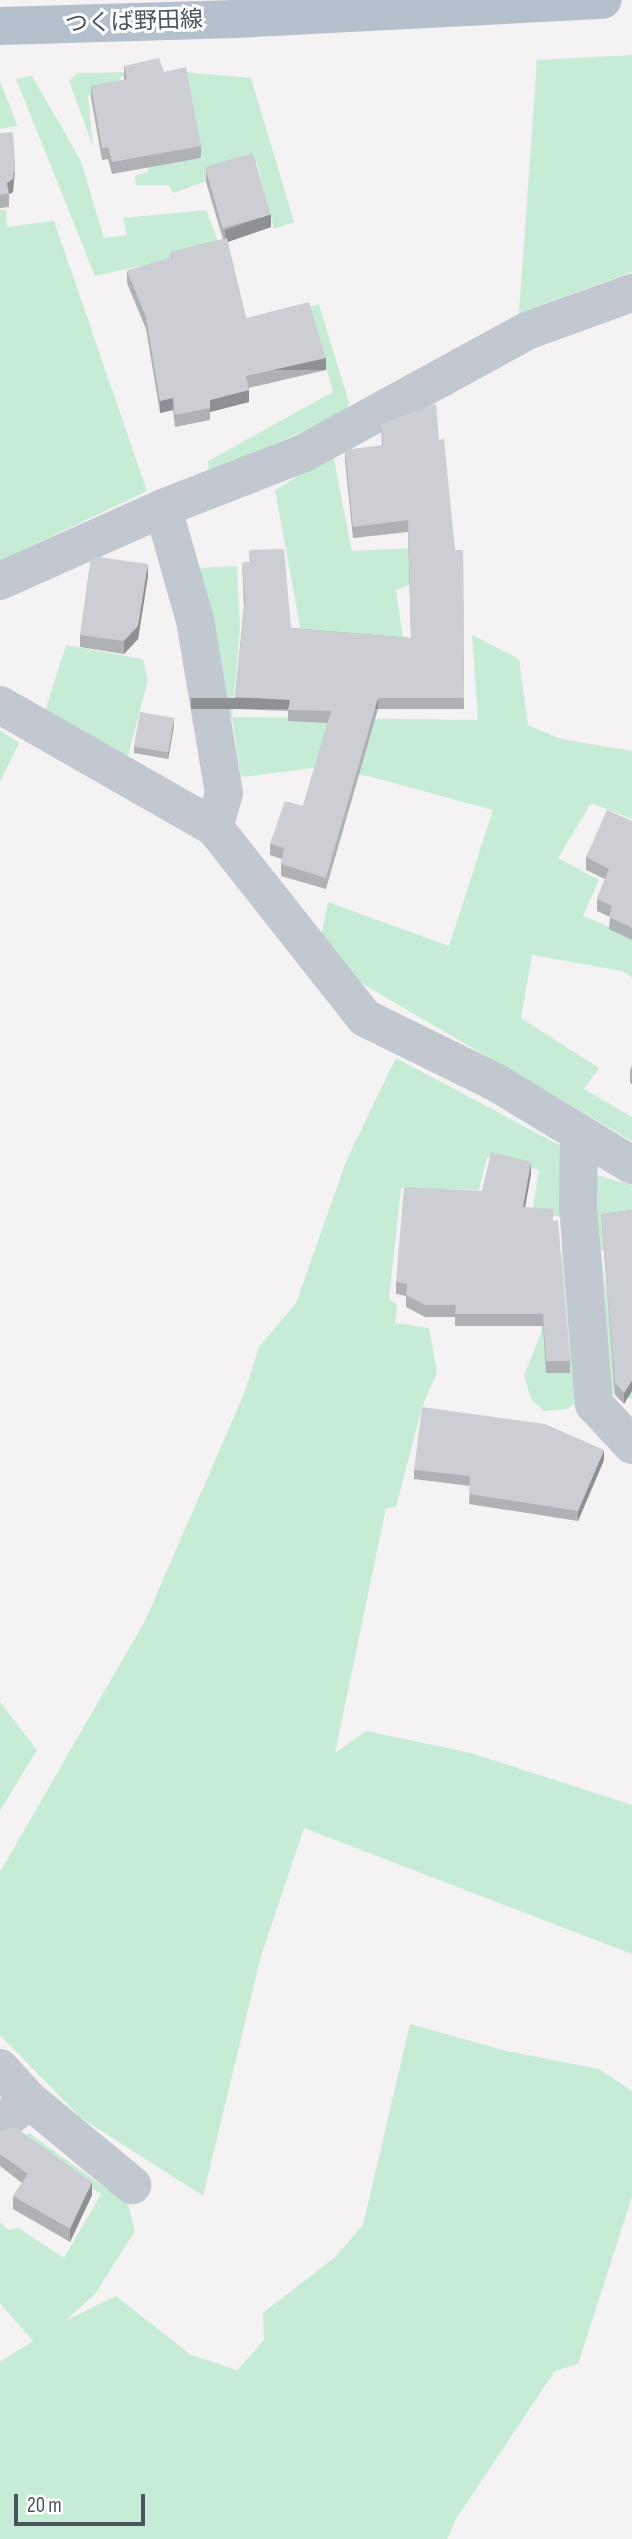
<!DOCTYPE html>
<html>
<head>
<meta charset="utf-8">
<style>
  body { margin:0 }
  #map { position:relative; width:632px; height:2539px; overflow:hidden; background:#f4f2f2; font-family:"Sofia Sans Condensed","Noto Sans JP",sans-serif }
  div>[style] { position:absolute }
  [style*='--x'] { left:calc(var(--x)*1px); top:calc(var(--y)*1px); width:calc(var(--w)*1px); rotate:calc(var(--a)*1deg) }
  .green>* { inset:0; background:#c6ecd6 }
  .street>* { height:38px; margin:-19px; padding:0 19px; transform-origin:19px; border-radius:19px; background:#c1c8cf }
  .primary>* { height:38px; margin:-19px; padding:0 19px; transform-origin:19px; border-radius:19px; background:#b5c0cd }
  .wall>* { inset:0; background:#afb1b5 }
  .shaded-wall>* { inset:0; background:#8f9094; transform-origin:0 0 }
  .building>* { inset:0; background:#ccced3; transform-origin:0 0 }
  span { translate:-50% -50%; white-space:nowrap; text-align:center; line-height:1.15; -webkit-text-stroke:6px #fff; paint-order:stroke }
  .street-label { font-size:23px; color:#4b545d }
  .scale { position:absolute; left:14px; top:2494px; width:131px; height:32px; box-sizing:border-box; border:4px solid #4b545d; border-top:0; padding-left:9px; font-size:21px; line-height:24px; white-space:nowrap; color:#4b545d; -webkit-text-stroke:5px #fff; paint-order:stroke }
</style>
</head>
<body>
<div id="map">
  <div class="green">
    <i style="clip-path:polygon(632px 55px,632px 272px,519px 313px,537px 60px)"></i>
    <i style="clip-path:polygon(133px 72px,120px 77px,123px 89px,88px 96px,93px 147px,69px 81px,78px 73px)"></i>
    <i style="clip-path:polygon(185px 72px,251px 78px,294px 222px,274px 229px,257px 163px,173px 193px,168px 185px,136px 185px,135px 176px,148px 172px,149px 165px,202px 158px)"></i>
    <i style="clip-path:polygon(32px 76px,81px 161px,104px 238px,127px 235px,123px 218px,206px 210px,221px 249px,95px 276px,16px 79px)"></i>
    <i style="clip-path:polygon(0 81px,17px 125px,17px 126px,0 129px)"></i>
    <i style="clip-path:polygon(0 210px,6px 210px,7px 227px,54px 221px,147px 491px,0 561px)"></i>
    <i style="clip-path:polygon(319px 304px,349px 403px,346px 412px,209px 474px,208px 461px,333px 392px,309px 307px)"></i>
    <i style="clip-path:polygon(333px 455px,352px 551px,415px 548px,419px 581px,396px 590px,404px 645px,301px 632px,275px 490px)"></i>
    <i style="clip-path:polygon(237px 566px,240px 630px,232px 717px,478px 720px,472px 635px,519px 659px,528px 725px,561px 739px,632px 751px,632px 819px,591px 803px,558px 858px,599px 880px,583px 916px,632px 936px,632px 977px,622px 971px,532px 955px,521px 1018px,599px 1068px,584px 1089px,632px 1117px,632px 1141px,337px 969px,320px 940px,328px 902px,449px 946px,493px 810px,368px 776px,313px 768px,241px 777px,232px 718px,222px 719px,198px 568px)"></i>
    <i style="clip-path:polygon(66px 645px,143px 659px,148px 680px,128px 756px,45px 711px)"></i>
    <i style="clip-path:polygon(0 730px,19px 743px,0 782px)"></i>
    <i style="clip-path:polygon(396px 1058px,563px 1147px,582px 1401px,566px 1409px,544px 1411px,531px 1399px,524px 1376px,541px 1333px,545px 1307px,560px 1300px,563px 1217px,532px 1214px,539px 1170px,487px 1157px,479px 1190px,401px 1188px,389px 1299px,397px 1305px,395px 1323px,429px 1328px,437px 1372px,422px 1407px,396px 1507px,386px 1508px,335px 1753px,366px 1731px,471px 1753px,632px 1805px,632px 1954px,304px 1828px,261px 1956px,203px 2196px,80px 2117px,0 2035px,0 1872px,145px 1621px,244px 1394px,259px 1347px,296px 1303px,347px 1159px)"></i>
    <i style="clip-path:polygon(593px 1174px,632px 1185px,632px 1243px,613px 1244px,601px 1251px,611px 1328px,632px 1327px,632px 1399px,604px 1392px)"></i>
    <i style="clip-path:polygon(0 1702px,37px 1750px,0 1811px)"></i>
    <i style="clip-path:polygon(410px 2024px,507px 2051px,599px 2069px,632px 2091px,632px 2197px,578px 2364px,555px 2371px,456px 2519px,447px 2539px,0 2539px,0 2362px,33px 2341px,0 2303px,0 2222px,8px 2230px,18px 2228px,64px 2258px,101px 2194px,22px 2143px,29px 2133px,128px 2204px,135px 2231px,95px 2294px,65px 2321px,116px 2296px,191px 2355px,237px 2370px,264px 2340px,263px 2313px,335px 2257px,363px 2225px)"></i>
  </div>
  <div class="street">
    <i style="--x:163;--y:508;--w:116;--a:74.1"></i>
    <i style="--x:195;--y:620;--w:175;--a:80.5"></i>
    <i style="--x:224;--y:793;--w:35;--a:106"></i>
    <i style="--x:0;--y:581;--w:179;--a:-24.1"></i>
    <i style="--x:163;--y:508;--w:151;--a:-21.3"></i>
    <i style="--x:304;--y:453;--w:256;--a:-28.7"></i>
    <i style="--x:529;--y:330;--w:109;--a:-19.8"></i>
    <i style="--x:0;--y:705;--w:246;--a:29.7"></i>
    <i style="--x:214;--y:827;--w:243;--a:51.7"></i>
    <i style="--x:365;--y:1018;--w:147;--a:26.2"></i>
    <i style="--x:497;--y:1083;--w:158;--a:31.3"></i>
    <i style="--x:579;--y:1134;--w:72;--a:90.8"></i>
    <i style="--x:578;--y:1206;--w:199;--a:85.4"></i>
    <i style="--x:594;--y:1404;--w:56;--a:47.2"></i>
    <i style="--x:0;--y:2068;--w:43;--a:47.8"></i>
    <i style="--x:29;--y:2100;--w:38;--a:140"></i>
    <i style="--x:29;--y:2100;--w:134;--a:39.5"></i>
  </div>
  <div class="primary">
    <i style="--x:0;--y:26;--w:236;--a:-1.7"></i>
    <i style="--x:236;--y:19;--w:367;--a:-3"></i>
  </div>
  <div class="wall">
    <i style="clip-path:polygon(124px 66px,164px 72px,201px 146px,201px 158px,112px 174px,108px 159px,102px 160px,91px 98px,91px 86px,124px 80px)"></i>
    <i style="clip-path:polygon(0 133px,15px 173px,13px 192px,9px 194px,9px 207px,0 208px)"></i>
    <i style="clip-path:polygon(206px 169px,271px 227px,227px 242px,246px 318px,326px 370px,249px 388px,249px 402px,210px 412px,210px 420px,175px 427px,173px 410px,160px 413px,146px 329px,127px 283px,127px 271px,171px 258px,171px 252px,223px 239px,206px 182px)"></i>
    <i style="clip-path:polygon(381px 424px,439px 440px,455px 550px,463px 550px,464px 709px,378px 709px,326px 889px,281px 876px,281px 864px,282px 859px,270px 855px,270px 844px,303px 806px,328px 723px,288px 721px,288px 711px,235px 709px,235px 697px,244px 606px,242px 563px,250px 562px,249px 550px,291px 628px,411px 638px,408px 532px,353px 538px,345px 461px,345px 450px,382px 446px)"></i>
    <i style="clip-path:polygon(148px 576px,138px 639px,124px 654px,80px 647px,80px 635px)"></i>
    <i style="clip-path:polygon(174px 725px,168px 759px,134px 753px,134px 746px)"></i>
    <i style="clip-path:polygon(632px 821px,632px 940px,609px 929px,610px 917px,597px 911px,597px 899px,605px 879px,586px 870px,586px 857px)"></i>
    <i style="clip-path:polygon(632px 1065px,632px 1084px,630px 1083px,630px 1071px)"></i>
    <i style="clip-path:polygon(531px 1174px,525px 1207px,553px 1221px,570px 1361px,570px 1373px,546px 1373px,543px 1326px,455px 1326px,455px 1317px,425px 1317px,406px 1307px,406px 1296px,396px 1294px,396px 1282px,482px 1191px)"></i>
    <i style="clip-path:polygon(632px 1210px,624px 1404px,615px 1395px,601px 1214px)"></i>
    <i style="clip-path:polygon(604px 1460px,578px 1521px,469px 1504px,470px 1486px,414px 1479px,414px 1470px)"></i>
    <i style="clip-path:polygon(0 2131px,92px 2195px,70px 2242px,13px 2209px,13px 2196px,22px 2183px,0 2166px)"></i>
  </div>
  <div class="shaded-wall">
    <i style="clip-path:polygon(15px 161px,13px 192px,7px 195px,7px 183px)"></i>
    <i style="clip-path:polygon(271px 214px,271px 227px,225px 243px,225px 230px)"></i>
    <i style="left:326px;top:358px;width:12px;height:82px;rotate:90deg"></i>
    <i style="clip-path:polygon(249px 390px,249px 402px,210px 412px,210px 420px,210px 400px)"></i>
    <i style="clip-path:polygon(173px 398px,173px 410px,160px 413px,160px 401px)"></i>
    <i style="clip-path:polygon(148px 564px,148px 576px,138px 639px,124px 654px,124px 641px)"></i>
    <i style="left:378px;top:698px;width:11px;height:187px;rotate:90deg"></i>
    <i style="clip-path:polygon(174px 718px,174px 725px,168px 759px,168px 752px)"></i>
    <i style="clip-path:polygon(531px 1162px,531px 1174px,523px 1219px,523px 1207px)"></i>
    <i style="clip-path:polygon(632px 1380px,632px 1391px,624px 1404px,624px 1393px)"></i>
    <i style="clip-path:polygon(604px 1450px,604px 1460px,578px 1521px,578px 1511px)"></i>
    <i style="clip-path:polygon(92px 2182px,92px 2195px,70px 2242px,70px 2229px)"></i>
  </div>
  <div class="building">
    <i style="clip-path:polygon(159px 58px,164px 72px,186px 67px,201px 146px,112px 162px,108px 147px,102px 148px,91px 86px,127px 79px,124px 66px)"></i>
    <i style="clip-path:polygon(13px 132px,15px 161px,13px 179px,7px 183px,9px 194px,0 195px,0 133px)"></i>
    <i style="left:253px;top:153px;width:64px;height:50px;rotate:74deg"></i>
    <i style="clip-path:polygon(227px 238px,246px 318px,309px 302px,326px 358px,246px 376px,249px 390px,210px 400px,210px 408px,175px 415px,173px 398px,160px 401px,146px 317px,127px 271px,172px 257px,171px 252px)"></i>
    <i style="clip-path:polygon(436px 404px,439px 440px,444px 439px,455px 550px,463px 550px,464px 698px,378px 698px,326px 878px,281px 864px,284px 848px,270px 844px,285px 801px,303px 806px,331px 711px,288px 710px,290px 700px,235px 697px,245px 601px,242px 563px,251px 562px,249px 550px,284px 549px,291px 628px,411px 638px,408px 520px,353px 527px,345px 450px,383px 445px,381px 424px)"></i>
    <i style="clip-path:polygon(91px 556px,148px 564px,138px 626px,124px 641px,80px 635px)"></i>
    <i style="left:140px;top:712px;width:35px;height:35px;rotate:10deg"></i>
    <i style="clip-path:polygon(607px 810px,632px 821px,632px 928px,609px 917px,612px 906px,597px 899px,609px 869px,586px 857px)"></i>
    <i style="clip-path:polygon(491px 1152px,531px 1162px,523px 1207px,553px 1209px,553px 1221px,558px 1220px,570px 1361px,546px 1361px,543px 1314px,455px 1314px,456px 1305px,425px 1305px,406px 1295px,407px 1284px,396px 1282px,404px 1187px,482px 1191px)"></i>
    <i style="clip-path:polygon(632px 1210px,632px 1380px,624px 1393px,615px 1383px,601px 1214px)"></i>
    <i style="clip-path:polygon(422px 1407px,545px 1424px,604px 1450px,578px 1511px,469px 1494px,470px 1476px,414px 1470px)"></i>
    <i style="clip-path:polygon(15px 2127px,92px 2182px,70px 2229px,13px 2196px,28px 2174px,0 2154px,0 2131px)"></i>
  </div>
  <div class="street-label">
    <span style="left:134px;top:22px;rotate:-2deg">つくば野田線</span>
  </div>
  <div class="scale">20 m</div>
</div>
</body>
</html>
